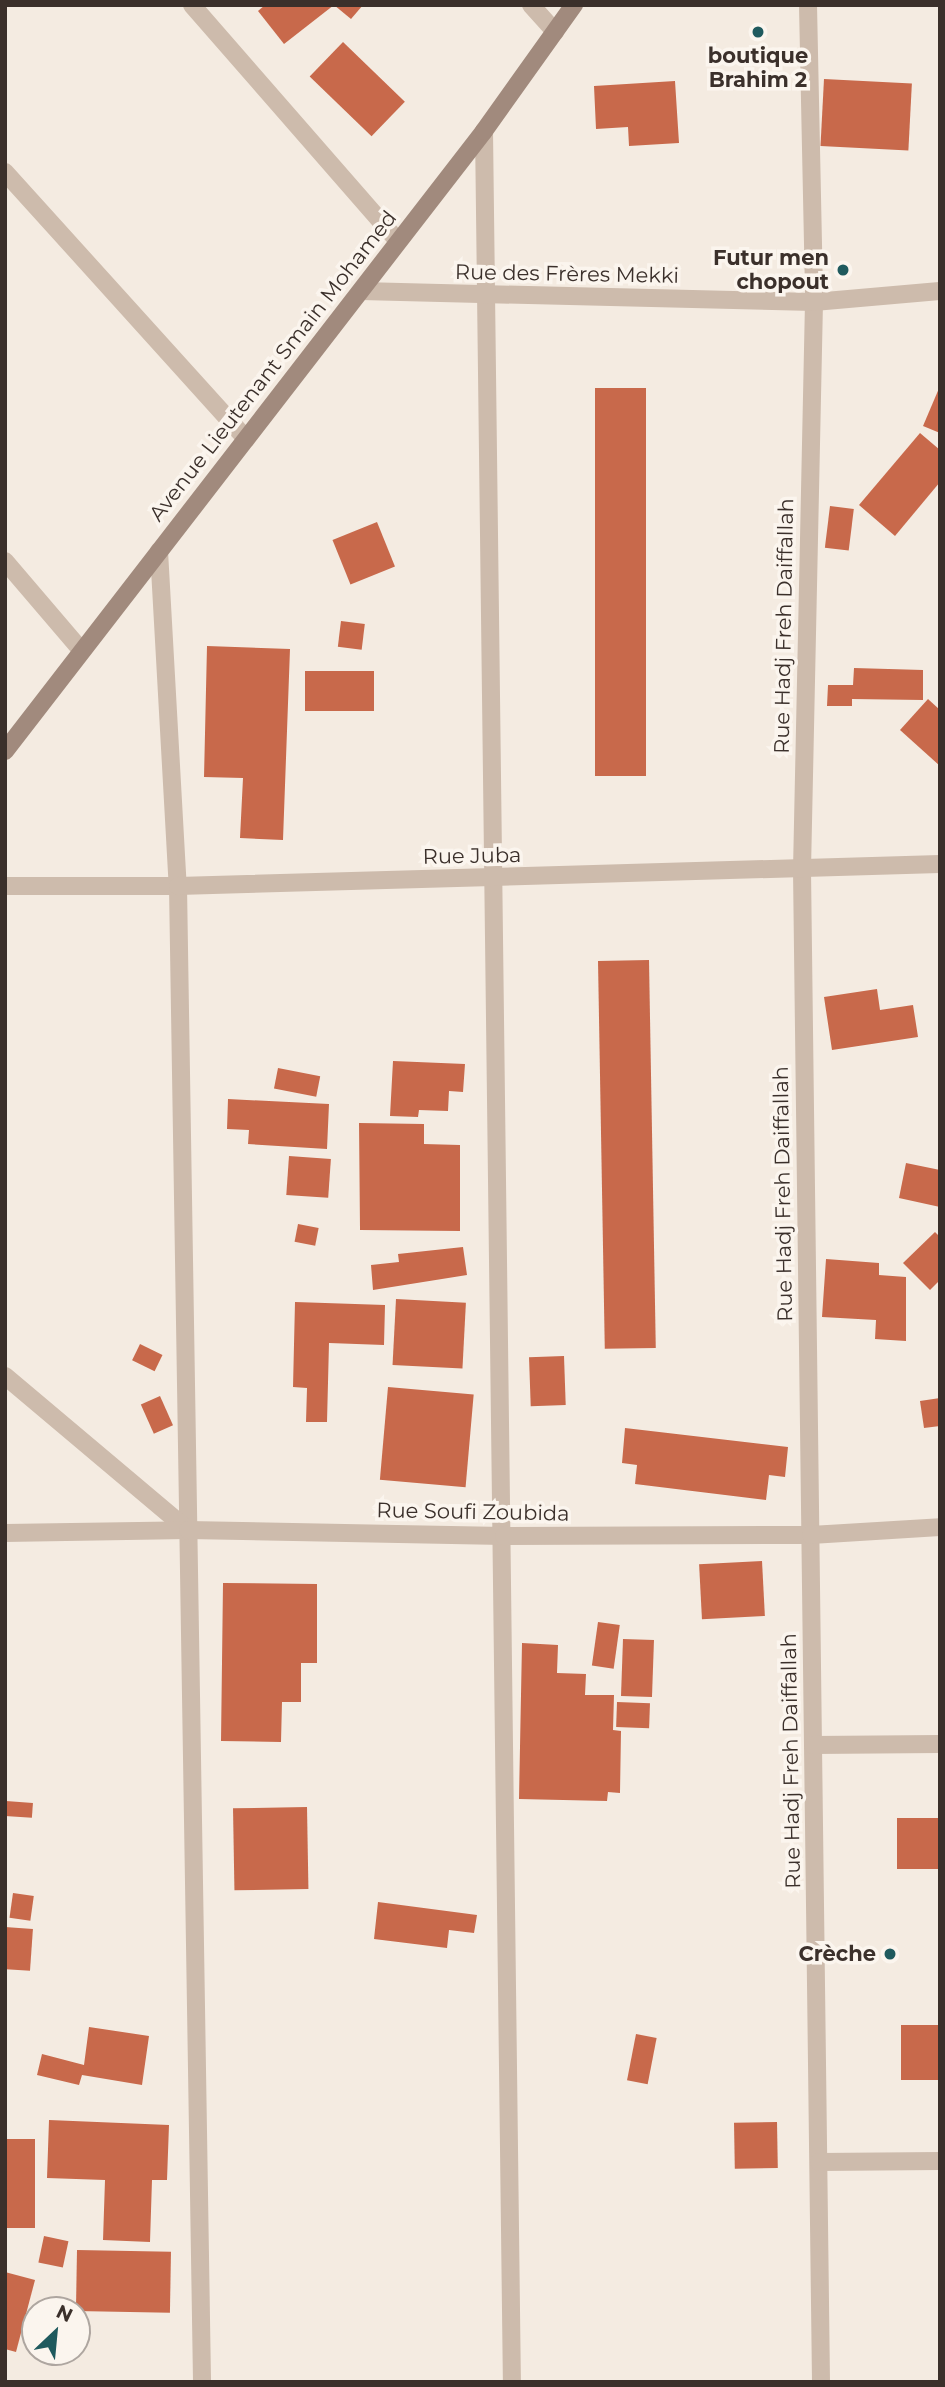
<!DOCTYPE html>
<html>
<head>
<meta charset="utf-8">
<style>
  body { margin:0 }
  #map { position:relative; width:945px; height:2387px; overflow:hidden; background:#f4ebe1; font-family:Montserrat,sans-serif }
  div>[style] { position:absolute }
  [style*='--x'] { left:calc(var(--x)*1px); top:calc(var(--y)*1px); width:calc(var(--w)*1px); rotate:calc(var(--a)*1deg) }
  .building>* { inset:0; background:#c8694b; transform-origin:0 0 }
  .minor>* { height:18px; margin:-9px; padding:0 9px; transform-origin:9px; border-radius:9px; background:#cdbbac }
  .tertiary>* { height:18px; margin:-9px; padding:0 9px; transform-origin:9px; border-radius:9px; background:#cdbbac }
  .secondary>* { height:18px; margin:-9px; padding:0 9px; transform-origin:9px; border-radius:9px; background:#a18a7d }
  .dots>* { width:19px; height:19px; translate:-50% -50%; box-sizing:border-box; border:4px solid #fbf5ee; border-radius:50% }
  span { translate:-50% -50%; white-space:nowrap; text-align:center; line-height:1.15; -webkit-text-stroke:7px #fbf5ee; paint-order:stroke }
  .poi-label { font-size:21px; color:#3b302b; font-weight:700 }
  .right { translate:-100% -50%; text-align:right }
  .street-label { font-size:21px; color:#3b302b }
  .frame { position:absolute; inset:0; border:7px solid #3b302b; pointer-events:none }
  .north { position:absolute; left:21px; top:2296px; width:70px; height:70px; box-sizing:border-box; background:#fbf5ee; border:2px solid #aea6a0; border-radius:50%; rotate:26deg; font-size:19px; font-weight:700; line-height:28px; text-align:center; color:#3b302b }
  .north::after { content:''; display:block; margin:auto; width:24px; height:32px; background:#1f5a5e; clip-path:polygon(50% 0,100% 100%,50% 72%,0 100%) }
</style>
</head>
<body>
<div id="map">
  <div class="building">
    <i style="clip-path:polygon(265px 5px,334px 5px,284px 44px,258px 11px)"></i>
    <i style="clip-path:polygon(334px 5px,363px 5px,351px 19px)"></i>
    <i style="left:343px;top:42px;width:86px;height:48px;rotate:44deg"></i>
    <i style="left:824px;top:79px;width:88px;height:67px;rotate:3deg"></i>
    <i style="clip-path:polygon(675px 81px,679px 143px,629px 146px,628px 127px,596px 129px,594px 86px)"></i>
    <i style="clip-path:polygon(940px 386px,940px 433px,923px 426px)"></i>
    <i style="left:595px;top:388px;width:51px;height:388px"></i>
    <i style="clip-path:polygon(920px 433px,940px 450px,940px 482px,895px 536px,859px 505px)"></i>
    <i style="left:830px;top:506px;width:24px;height:42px;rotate:7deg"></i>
    <i style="left:377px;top:522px;width:48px;height:48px;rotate:68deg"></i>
    <i style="left:341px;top:621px;width:24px;height:26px;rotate:7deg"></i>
    <i style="clip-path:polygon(207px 646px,290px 649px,283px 840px,240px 838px,243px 778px,204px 777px)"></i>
    <i style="clip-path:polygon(854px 668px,923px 670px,923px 700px,852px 699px,852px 706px,827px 706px,828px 685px,853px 685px)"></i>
    <i style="left:305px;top:671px;width:69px;height:40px"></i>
    <i style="clip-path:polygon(928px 699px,940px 710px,940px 766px,900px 730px)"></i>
    <i style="left:649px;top:960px;width:388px;height:51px;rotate:89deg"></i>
    <i style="clip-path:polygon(877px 989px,880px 1010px,913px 1005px,918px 1037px,832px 1050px,824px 997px)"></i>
    <i style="clip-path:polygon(393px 1061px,465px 1064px,463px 1092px,449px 1091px,448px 1111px,419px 1110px,418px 1117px,390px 1116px)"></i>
    <i style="left:278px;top:1068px;width:43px;height:21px;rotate:11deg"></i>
    <i style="clip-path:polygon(228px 1099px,329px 1104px,327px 1149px,248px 1144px,249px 1130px,227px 1129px)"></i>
    <i style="clip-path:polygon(359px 1123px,424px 1124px,424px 1144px,460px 1145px,460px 1231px,360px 1230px)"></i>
    <i style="left:289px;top:1156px;width:42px;height:39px;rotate:4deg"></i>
    <i style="clip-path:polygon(906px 1163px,940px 1170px,940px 1207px,899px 1198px)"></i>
    <i style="left:298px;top:1224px;width:21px;height:18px;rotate:11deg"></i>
    <i style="clip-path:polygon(935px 1232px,940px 1237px,940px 1280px,930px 1290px,903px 1263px)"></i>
    <i style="clip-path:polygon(463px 1247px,467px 1275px,373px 1290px,371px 1265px,399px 1262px,398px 1254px)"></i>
    <i style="clip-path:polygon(826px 1259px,879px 1263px,879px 1275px,906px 1277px,906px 1341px,875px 1339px,876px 1320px,822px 1317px)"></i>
    <i style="left:396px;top:1299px;width:70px;height:66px;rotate:3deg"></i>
    <i style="clip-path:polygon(295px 1302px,385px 1305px,384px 1345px,329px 1343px,327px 1422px,306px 1422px,307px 1388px,293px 1387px)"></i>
    <i style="left:140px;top:1344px;width:25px;height:18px;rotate:26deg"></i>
    <i style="left:564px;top:1356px;width:49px;height:35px;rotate:88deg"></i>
    <i style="left:388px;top:1387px;width:86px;height:93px;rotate:5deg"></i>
    <i style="left:160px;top:1396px;width:32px;height:21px;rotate:66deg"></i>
    <i style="clip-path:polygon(940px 1398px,940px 1426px,924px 1428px,920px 1401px)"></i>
    <i style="clip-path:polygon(625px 1428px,788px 1447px,785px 1477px,769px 1475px,766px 1500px,635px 1484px,637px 1465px,622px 1463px)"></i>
    <i style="left:762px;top:1561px;width:55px;height:63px;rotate:87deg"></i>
    <i style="clip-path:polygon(223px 1583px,317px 1584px,317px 1663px,301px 1663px,301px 1702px,282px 1702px,281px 1742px,221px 1741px)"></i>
    <i style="left:598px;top:1622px;width:22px;height:44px;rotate:8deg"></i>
    <i style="left:623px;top:1639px;width:31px;height:57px;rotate:2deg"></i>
    <i style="clip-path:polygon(522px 1643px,558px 1645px,557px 1673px,586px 1674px,585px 1695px,614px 1695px,613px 1730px,621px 1731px,620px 1793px,608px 1792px,607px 1801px,519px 1799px)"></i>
    <i style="left:617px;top:1702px;width:33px;height:25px;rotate:2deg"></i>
    <i style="left:6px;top:1801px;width:27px;height:15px;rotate:4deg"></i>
    <i style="left:307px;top:1807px;width:82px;height:74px;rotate:89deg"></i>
    <i style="left:897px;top:1818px;width:43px;height:51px"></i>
    <i style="left:13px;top:1893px;width:21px;height:25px;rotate:8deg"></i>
    <i style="clip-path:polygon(378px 1902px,477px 1915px,474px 1933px,449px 1930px,447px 1948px,374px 1939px)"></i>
    <i style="left:5px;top:1927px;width:28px;height:42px;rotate:4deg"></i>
    <i style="left:940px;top:2025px;width:55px;height:39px;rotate:90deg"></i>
    <i style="clip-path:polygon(89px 2027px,149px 2036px,142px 2085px,82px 2075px,79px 2085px,37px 2075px,42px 2054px,84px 2065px)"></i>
    <i style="left:636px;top:2034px;width:21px;height:47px;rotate:11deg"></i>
    <i style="clip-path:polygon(49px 2120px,169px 2125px,167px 2180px,152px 2180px,150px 2242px,103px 2240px,105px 2180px,47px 2178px)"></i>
    <i style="left:777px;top:2122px;width:46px;height:43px;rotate:89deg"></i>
    <i style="left:5px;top:2139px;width:30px;height:89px"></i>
    <i style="left:44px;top:2236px;width:25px;height:27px;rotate:12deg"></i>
    <i style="left:77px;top:2250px;width:94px;height:61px;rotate:1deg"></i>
    <i style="clip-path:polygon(5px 2272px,35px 2280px,16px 2352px,5px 2349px)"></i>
  </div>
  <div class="minor">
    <i style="--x:192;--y:5;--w:313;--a:48.9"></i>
    <i style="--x:531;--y:5;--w:36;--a:48"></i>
    <i style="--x:808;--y:5;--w:297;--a:88.8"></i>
    <i style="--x:814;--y:302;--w:568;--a:91.21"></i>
    <i style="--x:802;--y:870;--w:1512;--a:89.28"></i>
    <i style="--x:484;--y:131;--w:2251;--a:89.29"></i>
    <i style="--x:5;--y:172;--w:360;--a:47.9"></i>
    <i style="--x:361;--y:291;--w:453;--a:1.4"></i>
    <i style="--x:814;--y:302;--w:126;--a:-5"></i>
    <i style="--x:159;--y:551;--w:336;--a:86.8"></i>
    <i style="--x:178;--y:886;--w:1496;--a:89.08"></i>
    <i style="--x:5;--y:561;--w:118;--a:49.5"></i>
    <i style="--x:5;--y:886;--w:173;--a:0"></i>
    <i style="--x:178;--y:886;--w:762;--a:-1.65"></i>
    <i style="--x:5;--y:1376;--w:239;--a:40.1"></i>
    <i style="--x:813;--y:1745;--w:127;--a:-0.5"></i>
    <i style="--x:819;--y:2162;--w:121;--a:-0.5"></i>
  </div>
  <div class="tertiary">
    <i style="--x:5;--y:1533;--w:183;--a:-0.9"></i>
    <i style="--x:188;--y:1530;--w:316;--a:1.1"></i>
    <i style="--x:504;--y:1536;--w:307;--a:-0.2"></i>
    <i style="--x:811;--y:1535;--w:129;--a:-3.5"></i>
  </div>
  <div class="secondary">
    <i style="--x:5;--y:751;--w:783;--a:-52.31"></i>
    <i style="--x:484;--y:131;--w:155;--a:-54.5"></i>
  </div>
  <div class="dots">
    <i style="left:758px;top:32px;background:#1f5a5e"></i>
    <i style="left:843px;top:270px;background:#1f5a5e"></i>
    <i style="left:890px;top:1954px;background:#1f5a5e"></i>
  </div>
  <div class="poi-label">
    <span style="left:758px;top:68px">boutique<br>Brahim 2</span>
    <span class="right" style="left:829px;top:270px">Futur men<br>chopout</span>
    <span class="right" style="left:876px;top:1954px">Crèche</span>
  </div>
  <div class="street-label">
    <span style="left:567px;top:274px;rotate:1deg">Rue des Frères Mekki</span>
    <span style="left:273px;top:366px;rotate:-52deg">Avenue Lieutenant Smain Mohamed</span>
    <span style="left:784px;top:626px;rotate:-89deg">Rue Hadj Freh Daiffallah</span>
    <span style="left:472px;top:856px;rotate:-1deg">Rue Juba</span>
    <span style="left:783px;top:1194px;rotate:-91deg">Rue Hadj Freh Daiffallah</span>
    <span style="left:473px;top:1512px;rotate:1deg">Rue Soufi Zoubida</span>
    <span style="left:791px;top:1761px;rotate:-91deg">Rue Hadj Freh Daiffallah</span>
  </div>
  <div class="frame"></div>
  <div class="north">N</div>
</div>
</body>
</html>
